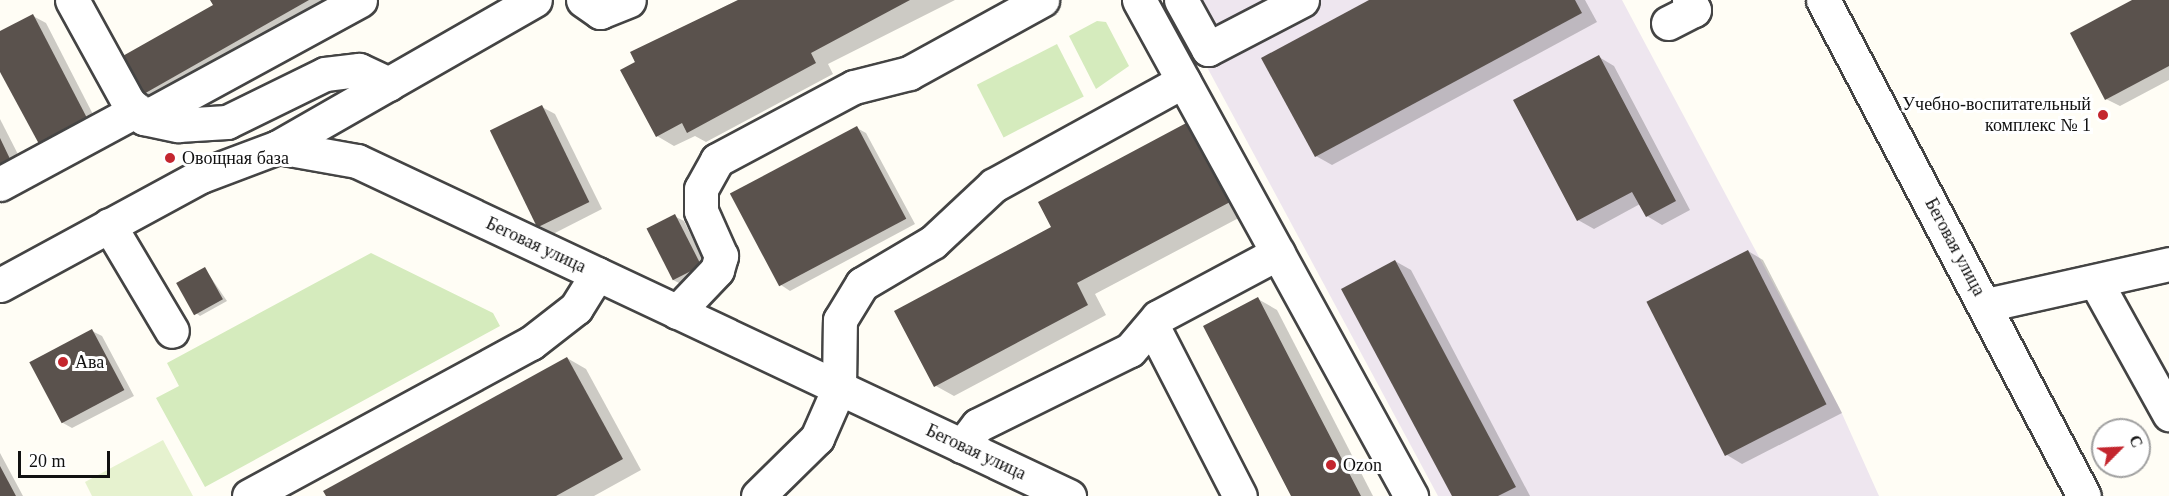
<!DOCTYPE html>
<html>
<head>
<meta charset="utf-8">
<style>
  body { margin:0 }
  #map { position:relative; width:2169px; height:496px; overflow:hidden; background:#fffdf5; font-family:Georgia,serif }
  div>[style] { position:absolute }
  [style*='--x'] { left:calc(var(--x)*1px); top:calc(var(--y)*1px); width:calc(var(--w)*1px); rotate:calc(var(--a)*1deg) }
  .industrial>* { inset:0; background:#eee6ef }
  .green>* { inset:0; background:#d5ebbd; transform-origin:0 0 }
  .pitch>* { inset:0; background:#e6f2cf }
  .shadow>* { inset:0; background:#0003 }
  .building>* { inset:0; background:#5a524d; transform-origin:0 0 }
  .roads { filter:drop-shadow(2px 0 #444) drop-shadow(-2px 0 #444) drop-shadow(0 2px #444) drop-shadow(0 -2px #444) }
  .minor>* { height:33px; margin:-16.5px; padding:0 16.5px; transform-origin:16.5px; border-radius:16.5px; background:#fff }
  .dots>* { width:16px; height:16px; translate:-50% -50%; box-sizing:border-box; border:3px solid #fff; border-radius:50% }
  span { translate:-50% -50%; white-space:nowrap; text-align:center; line-height:1.15; -webkit-text-stroke:6px #fff; paint-order:stroke }
  .poi-label { font-size:18px; color:#111 }
  .right { translate:-100% -50%; text-align:right }
  .left { translate:0 -50%; text-align:left }
  .street-label { font-size:18px; color:#111 }
  .north { position:absolute; left:2091px; top:418px; width:60px; height:60px; box-sizing:border-box; background:#fff; border:2px solid #a0a0a0; border-radius:50%; rotate:66deg; font-size:16px; font-weight:700; line-height:24px; text-align:center; color:#111 }
  .north::after { content:''; display:block; margin:auto; width:21px; height:27px; background:#c4262e; clip-path:polygon(50% 0,100% 100%,50% 72%,0 100%) }
  .scale { position:absolute; left:18px; top:451px; width:92px; height:27px; box-sizing:border-box; border:3px solid #111; border-top:0; padding-left:8px; font-size:18px; line-height:21px; white-space:nowrap; color:#111; -webkit-text-stroke:4px #fff; paint-order:stroke }
</style>
</head>
<body>
<div id="map">
  <div class="industrial">
    <i style="clip-path:polygon(1181px 0,1622px 0,1839px 407px,1879px 496px,1438px 496px,1173px 4px)"></i>
  </div>
  <div class="green">
    <i style="clip-path:polygon(1097px 21px,1106px 22px,1129px 66px,1096px 89px,1069px 36px)"></i>
    <i style="left:1057px;top:44px;width:59px;height:90px;rotate:63deg"></i>
    <i style="clip-path:polygon(371px 253px,493px 313px,500px 326px,205px 487px,156px 398px,179px 386px,167px 363px)"></i>
  </div>
  <div class="pitch">
    <i style="clip-path:polygon(163px 440px,193px 496px,92px 496px,85px 482px)"></i>
  </div>
  <div class="shadow">
    <i style="clip-path:polygon(212px 0,340px 0,159px 103px,143px 94px,215px 6px)"></i>
    <i style="clip-path:polygon(738px 0,955px 0,828px 64px,833px 74px,706px 142px,695px 136px,674px 146px,657px 136px,632px 53px)"></i>
    <i style="clip-path:polygon(1372px 0,1585px 0,1597px 22px,1332px 165px,1316px 156px)"></i>
    <i style="clip-path:polygon(2135px 0,2169px 0,2169px 80px,2120px 106px,2106px 99px)"></i>
    <i style="clip-path:polygon(33px 16px,46px 23px,99px 126px,53px 150px,40px 142px,0 69px,0 33px)"></i>
    <i style="clip-path:polygon(1599px 57px,1614px 66px,1690px 210px,1662px 225px,1647px 216px,1640px 204px,1594px 229px,1578px 220px)"></i>
    <i style="clip-path:polygon(542px 107px,555px 114px,602px 209px,551px 235px,538px 227px)"></i>
    <i style="clip-path:polygon(0 119px,26px 170px,0 182px)"></i>
    <i style="clip-path:polygon(1190px 123px,1250px 212px,1095px 294px,1106px 315px,954px 396px,936px 386px)"></i>
    <i style="clip-path:polygon(857px 128px,866px 133px,915px 224px,790px 291px,781px 285px)"></i>
    <i style="clip-path:polygon(674px 216px,684px 221px,709px 272px,683px 285px,673px 280px)"></i>
    <i style="clip-path:polygon(1748px 251px,1763px 260px,1842px 413px,1742px 464px,1727px 455px)"></i>
    <i style="clip-path:polygon(1395px 261px,1411px 270px,1530px 496px,1454px 496px)"></i>
    <i style="clip-path:polygon(205px 269px,227px 301px,200px 316px,196px 313px)"></i>
    <i style="clip-path:polygon(1258px 299px,1277px 310px,1373px 496px,1292px 496px)"></i>
    <i style="clip-path:polygon(92px 331px,102px 336px,134px 396px,72px 428px,63px 423px)"></i>
    <i style="clip-path:polygon(567px 358px,586px 369px,641px 470px,594px 496px,328px 496px)"></i>
    <i style="clip-path:polygon(0 453px,23px 496px,0 496px)"></i>
  </div>
  <div class="building">
    <i style="clip-path:polygon(210px 0,309px 0,142px 95px,121px 57px,213px 5px)"></i>
    <i style="clip-path:polygon(738px 0,910px 0,811px 53px,816px 63px,687px 133px,682px 123px,656px 137px,620px 70px,635px 62px,630px 52px)"></i>
    <i style="clip-path:polygon(1369px 0,1575px 0,1582px 13px,1315px 157px,1261px 58px)"></i>
    <i style="clip-path:polygon(2132px 0,2169px 0,2169px 66px,2105px 100px,2070px 33px)"></i>
    <i style="clip-path:polygon(33px 14px,87px 118px,39px 144px,0 72px,0 31px)"></i>
    <i style="clip-path:polygon(1599px 55px,1676px 201px,1646px 217px,1632px 192px,1577px 221px,1513px 100px)"></i>
    <i style="left:542px;top:105px;width:108px;height:58px;rotate:64deg"></i>
    <i style="clip-path:polygon(1190px 121px,1232px 201px,1077px 283px,1088px 305px,934px 387px,894px 311px,1051px 227px,1038px 202px)"></i>
    <i style="left:857px;top:126px;width:105px;height:144px;rotate:62deg"></i>
    <i style="clip-path:polygon(0 138px,11px 161px,0 166px)"></i>
    <i style="left:675px;top:214px;width:58px;height:32px;rotate:63deg"></i>
    <i style="left:1748px;top:250px;width:173px;height:114px;rotate:63deg"></i>
    <i style="clip-path:polygon(1395px 260px,1516px 487px,1498px 496px,1452px 496px,1341px 289px)"></i>
    <i style="left:205px;top:267px;width:37px;height:33px;rotate:61deg"></i>
    <i style="clip-path:polygon(1258px 297px,1292px 363px,1361px 496px,1291px 496px,1203px 326px)"></i>
    <i style="left:92px;top:329px;width:69px;height:71px;rotate:62deg"></i>
    <i style="clip-path:polygon(567px 357px,623px 459px,556px 496px,326px 496px,323px 491px)"></i>
    <i style="clip-path:polygon(0 466px,16px 496px,0 496px)"></i>
  </div>
  <div class="roads">
    <div class="minor">
      <i style="--x:72;--y:0;--w:116;--a:61.2"></i>
      <i style="--x:128;--y:102;--w:23;--a:45"></i>
      <i style="--x:144;--y:118;--w:35;--a:12"></i>
      <i style="--x:178;--y:125;--w:49;--a:-3.5"></i>
      <i style="--x:227;--y:122;--w:109;--a:-26.1"></i>
      <i style="--x:325;--y:74;--w:34;--a:-7"></i>
      <i style="--x:359;--y:70;--w:33;--a:25"></i>
      <i style="--x:583;--y:0;--w:21;--a:35"></i>
      <i style="--x:600;--y:12;--w:31;--a:-22"></i>
      <i style="--x:1139;--y:0;--w:566;--a:61.26"></i>
      <i style="--x:1181;--y:0;--w:56;--a:61.1"></i>
      <i style="--x:1208;--y:49;--w:106;--a:-27.5"></i>
      <i style="--x:1823;--y:0;--w:560;--a:62.25"></i>
      <i style="--x:1668;--y:23;--w:29;--a:-27"></i>
      <i style="--x:1694;--y:10;--w:11;--a:-117"></i>
      <i style="--x:144;--y:118;--w:246;--a:-28.6"></i>
      <i style="--x:278;--y:147;--w:296;--a:-29.8"></i>
      <i style="--x:0;--y:184;--w:156;--a:-28.4"></i>
      <i style="--x:109;--y:225;--w:123;--a:59.3"></i>
      <i style="--x:2097;--y:284;--w:149;--a:61"></i>
      <i style="--x:0;--y:285;--w:229;--a:-28.5"></i>
      <i style="--x:201;--y:176;--w:82;--a:-20.6"></i>
      <i style="--x:278;--y:147;--w:80;--a:10"></i>
      <i style="--x:357;--y:161;--w:787;--a:25.2"></i>
      <i style="--x:1986;--y:305;--w:188;--a:-12.6"></i>
      <i style="--x:677;--y:312;--w:58;--a:-46.4"></i>
      <i style="--x:717;--y:270;--w:15;--a:-74"></i>
      <i style="--x:721;--y:256;--w:49;--a:-114"></i>
      <i style="--x:701;--y:211;--w:22;--a:-90"></i>
      <i style="--x:701;--y:189;--w:33;--a:-61"></i>
      <i style="--x:717;--y:160;--w:155;--a:-28.1"></i>
      <i style="--x:854;--y:87;--w:57;--a:-14.3"></i>
      <i style="--x:909;--y:73;--w:152;--a:-28.8"></i>
      <i style="--x:1152;--y:325;--w:192;--a:62.8"></i>
      <i style="--x:962;--y:446;--w:26;--a:-53"></i>
      <i style="--x:978;--y:425;--w:169;--a:-26.3"></i>
      <i style="--x:1130;--y:350;--w:43;--a:-49.7"></i>
      <i style="--x:1158;--y:317;--w:136;--a:-28.1"></i>
      <i style="--x:249;--y:496;--w:321;--a:-28.5"></i>
      <i style="--x:531;--y:343;--w:57;--a:-37.9"></i>
      <i style="--x:576;--y:308;--w:40;--a:-58"></i>
      <i style="--x:758;--y:496;--w:83;--a:-44.5"></i>
      <i style="--x:817;--y:438;--w:55;--a:-66.3"></i>
      <i style="--x:839;--y:388;--w:68;--a:-89.2"></i>
      <i style="--x:840;--y:320;--w:42;--a:-58.6"></i>
      <i style="--x:862;--y:284;--w:82;--a:-30.6"></i>
      <i style="--x:933;--y:242;--w:83;--a:-43.1"></i>
      <i style="--x:994;--y:185;--w:216;--a:-28.8"></i>
    </div>
  </div>
  <div class="dots">
    <i style="left:2103px;top:115px;background:#c4262e"></i>
    <i style="left:170px;top:158px;background:#c4262e"></i>
    <i style="left:63px;top:362px;background:#c4262e"></i>
    <i style="left:1331px;top:465px;background:#c4262e"></i>
  </div>
  <div class="poi-label">
    <span class="right" style="left:2091px;top:115px">Учебно-воспитательный<br>комплекс № 1</span>
    <span class="left" style="left:182px;top:158px">Овощная база</span>
    <span class="left" style="left:75px;top:362px">Ава</span>
    <span class="left" style="left:1343px;top:465px">Ozon</span>
  </div>
  <div class="street-label">
    <span style="left:536px;top:245px;rotate:25deg">Беговая улица</span>
    <span style="left:1955px;top:247px;rotate:62deg">Беговая улица</span>
    <span style="left:976px;top:452px;rotate:25deg">Беговая улица</span>
  </div>
  <div class="north">С</div>
  <div class="scale">20 m</div>
</div>
</body>
</html>
